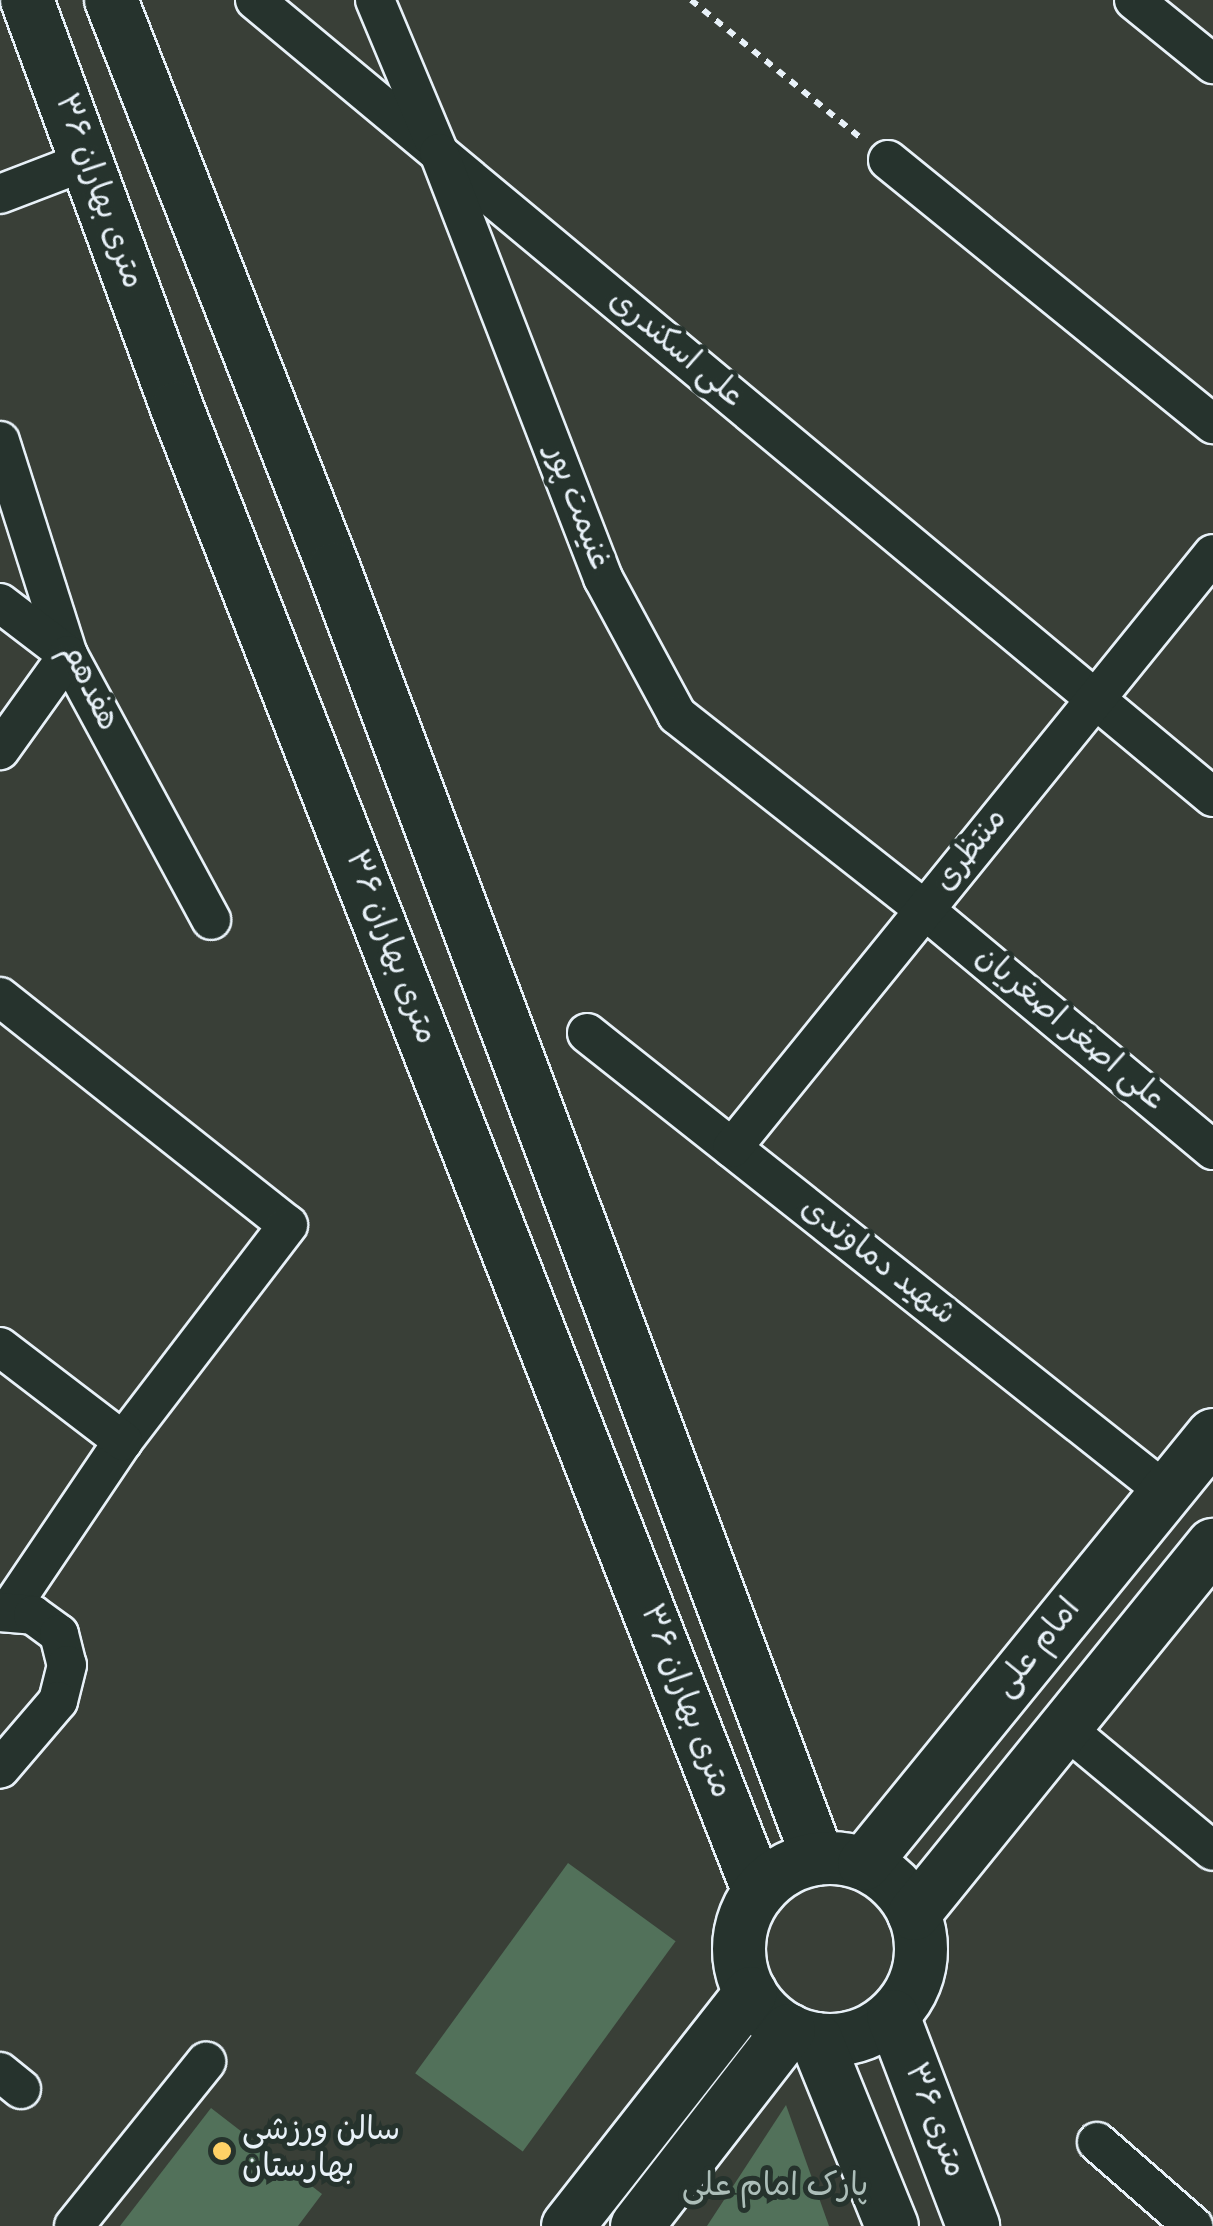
<!DOCTYPE html>
<html>
<head>
<meta charset="utf-8">
<style>
  body { margin:0 }
  #map { position:relative; width:1213px; height:2226px; overflow:hidden; background:#393f37; font-family:"Indie Flower","Playpen Sans Arabic",sans-serif }
  div>[style] { position:absolute }
  [style*='--x'] { left:calc(var(--x)*1px); top:calc(var(--y)*1px); width:calc(var(--w)*1px); rotate:calc(var(--a)*1deg) }
  .green>* { inset:0; background:#52715a; transform-origin:0 0 }
  .path>* { height:6px; margin-top:-3px; transform-origin:0; background:repeating-linear-gradient(90deg,#e8f1f8 0 8px,transparent 0 16px) }
  .roads { filter:drop-shadow(2px 0 #e8f1f8) drop-shadow(-2px 0 #e8f1f8) drop-shadow(0 2px #e8f1f8) drop-shadow(0 -2px #e8f1f8) }
  .street>* { height:38px; margin:-19px; padding:0 19px; transform-origin:19px; border-radius:19px; background:#26332d }
  .secondary>* { height:52px; margin:-26px; padding:0 26px; transform-origin:26px; border-radius:26px; background:#26332d }
  .secondary>.ring { margin:-26px; padding:0; box-sizing:content-box; background:none; border:52px solid #26332d; border-radius:50% }
  .dots>* { width:28px; height:28px; translate:-50% -50%; box-sizing:border-box; border:5px solid #26332d; border-radius:50% }
  span { translate:-50% -50%; white-space:nowrap; text-align:center; line-height:1.15; -webkit-text-stroke:10px #26332d; paint-order:stroke }
  .street-label { font-size:32px; color:#e8f1f8 }
  .poi-label { font-size:32px; color:#e8f1f8 }
  .left { translate:0 -50%; text-align:left }
  .park-label { font-size:32px; color:#acbeb9 }
</style>
</head>
<body>
<div id="map">
  <div class="green">
    <i style="left:568px;top:1863px;width:133px;height:260px;rotate:36deg"></i>
    <i style="clip-path:polygon(786px 2105px,829px 2226px,707px 2226px)"></i>
    <i style="clip-path:polygon(211px 2108px,322px 2194px,298px 2226px,120px 2226px)"></i>
  </div>
  <div class="path">
    <i style="--x:691;--y:0;--w:219;--a:39.1"></i>
  </div>
  <div class="roads">
    <div class="street">
      <i style="--x:255;--y:0;--w:1246;--a:39.76"></i>
      <i style="--x:375;--y:0;--w:166;--a:67.3"></i>
      <i style="--x:439;--y:153;--w:456;--a:68.9"></i>
      <i style="--x:603;--y:578;--w:156;--a:61.6"></i>
      <i style="--x:677;--y:715;--w:315;--a:38.2"></i>
      <i style="--x:925;--y:910;--w:375;--a:39.8"></i>
      <i style="--x:1134;--y:0;--w:102;--a:39"></i>
      <i style="--x:888;--y:160;--w:419;--a:39.1"></i>
      <i style="--x:0;--y:194;--w:92;--a:-21"></i>
      <i style="--x:0;--y:441;--w:225;--a:72.4"></i>
      <i style="--x:68;--y:655;--w:301;--a:61.6"></i>
      <i style="--x:0;--y:603;--w:86;--a:37.4"></i>
      <i style="--x:68;--y:655;--w:117;--a:125.6"></i>
      <i style="--x:0;--y:997;--w:367;--a:38.4"></i>
      <i style="--x:288;--y:1225;--w:272;--a:127.4"></i>
      <i style="--x:123;--y:1441;--w:204;--a:124"></i>
      <i style="--x:587;--y:1033;--w:739;--a:38.41"></i>
      <i style="--x:732;--y:1148;--w:764;--a:-51"></i>
      <i style="--x:0;--y:1347;--w:155;--a:37.4"></i>
      <i style="--x:0;--y:1612;--w:33;--a:5"></i>
      <i style="--x:33;--y:1615;--w:32;--a:36"></i>
      <i style="--x:59;--y:1634;--w:32;--a:76"></i>
      <i style="--x:67;--y:1665;--w:37;--a:104"></i>
      <i style="--x:58;--y:1701;--w:89;--a:130.5"></i>
      <i style="--x:1065;--y:1728;--w:192;--a:39.7"></i>
      <i style="--x:0;--y:2072;--w:27;--a:39"></i>
      <i style="--x:1097;--y:2142;--w:128;--a:41.2"></i>
      <i style="--x:74;--y:2226;--w:211;--a:-51.2"></i>
    </div>
    <div class="secondary">
      <i style="--x:27;--y:0;--w:435;--a:69.8"></i>
      <i style="--x:177;--y:408;--w:1594;--a:68.59"></i>
      <i style="--x:111;--y:0;--w:611;--a:68.6"></i>
      <i style="--x:334;--y:569;--w:1377;--a:69.42"></i>
      <i class="ring" style="left:739px;top:1858px;width:130px;height:130px"></i>
      <i style="--x:864;--y:1864;--w:553;--a:-50.87"></i>
      <i style="--x:914;--y:1914;--w:475;--a:-51"></i>
      <i style="--x:893;--y:2016;--w:225;--a:69.1"></i>
      <i style="--x:816;--y:2039;--w:202;--a:67.9"></i>
      <i style="--x:568;--y:2226;--w:296;--a:-51.9"></i>
      <i style="--x:637;--y:2226;--w:248;--a:-52.2"></i>
    </div>
  </div>
  <div class="dots">
    <i style="left:222px;top:2151px;background:#ffd166"></i>
  </div>
  <div class="street-label">
    <span style="left:97px;top:192px;rotate:70deg">۳۶ متری بهاران</span>
    <span style="left:675px;top:350px;rotate:40deg">علی اسکندری</span>
    <span style="left:576px;top:508px;rotate:69deg">غنیمت پور</span>
    <span style="left:88px;top:688px;rotate:64deg">هفدهم</span>
    <span style="left:972px;top:851px;rotate:-51deg">منتظری</span>
    <span style="left:389px;top:948px;rotate:69deg">۳۶ متری بهاران</span>
    <span style="left:1069px;top:1030px;rotate:40deg">علی اصغر اصغریان</span>
    <span style="left:877px;top:1263px;rotate:38deg">شهید دماوندی</span>
    <span style="left:1039px;top:1649px;rotate:-51deg">امام علی</span>
    <span style="left:684px;top:1702px;rotate:69deg">۳۶ متری بهاران</span>
    <span style="left:933px;top:2121px;rotate:69deg">۳۶ متری</span>
  </div>
  <div class="poi-label">
    <span class="left" style="left:242px;top:2151px">سالن ورزشی<br>بهارستان</span>
  </div>
  <div class="park-label">
    <span style="left:775px;top:2188px">پارک امام علی</span>
  </div>
</div>
</body>
</html>
